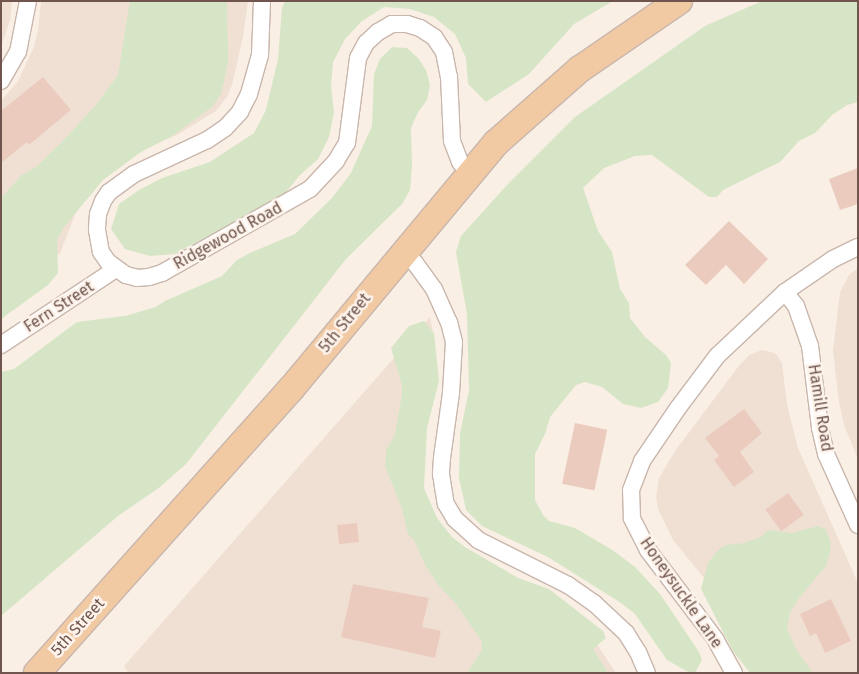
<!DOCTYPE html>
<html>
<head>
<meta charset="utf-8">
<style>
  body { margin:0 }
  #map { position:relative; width:859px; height:674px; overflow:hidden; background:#f9efe5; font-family:"Fira Sans",sans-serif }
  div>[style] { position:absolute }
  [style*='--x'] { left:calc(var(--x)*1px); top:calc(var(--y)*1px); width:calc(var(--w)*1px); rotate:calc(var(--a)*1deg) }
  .residential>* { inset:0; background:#f0e0d4 }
  .green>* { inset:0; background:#d6e5c5 }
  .building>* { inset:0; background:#eccbbf; transform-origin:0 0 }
  .roads { filter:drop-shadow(1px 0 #c9b6ac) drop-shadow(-1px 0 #c9b6ac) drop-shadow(0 1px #c9b6ac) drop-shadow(0 -1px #c9b6ac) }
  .street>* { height:16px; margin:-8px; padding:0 8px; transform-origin:8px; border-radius:8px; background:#fff }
  .primary>* { height:26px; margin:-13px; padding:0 13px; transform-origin:13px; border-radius:13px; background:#f1caa4 }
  span { translate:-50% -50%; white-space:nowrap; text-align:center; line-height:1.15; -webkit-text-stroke:5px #fdf3eb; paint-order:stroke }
  .street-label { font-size:16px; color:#6f554d }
  .frame { position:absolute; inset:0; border:2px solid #6f554d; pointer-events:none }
</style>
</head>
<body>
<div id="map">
  <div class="residential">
    <i style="clip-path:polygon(1px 1px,12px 1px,10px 20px,1px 46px)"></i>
    <i style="clip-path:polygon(41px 1px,248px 1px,243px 37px,232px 85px,227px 97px,216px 111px,177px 135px,127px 156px,82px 197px,60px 253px,1px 298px,1px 101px,18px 81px,33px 49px,38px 31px)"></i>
    <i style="clip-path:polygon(858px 268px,858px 459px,844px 425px,839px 402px,833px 351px,840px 292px,849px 275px)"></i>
    <i style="clip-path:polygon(430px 317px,435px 342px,418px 484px,439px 532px,594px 640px,616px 673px,128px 673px,124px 666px)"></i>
    <i style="clip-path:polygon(762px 350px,775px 353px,782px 363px,787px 405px,798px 448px,858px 583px,858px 673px,764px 673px,714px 590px,673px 540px,658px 509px,656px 498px,659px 478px,675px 451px,738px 367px,749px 355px)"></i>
  </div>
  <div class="green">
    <i style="clip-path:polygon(130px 1px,227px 1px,228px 63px,221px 94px,212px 107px,174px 135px,141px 152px,103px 180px,64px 227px,57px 240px,58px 273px,48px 285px,1px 319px,1px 198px,22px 175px,36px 167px,62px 142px,95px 106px,118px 75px)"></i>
    <i style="clip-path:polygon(285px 1px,613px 1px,574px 24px,529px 74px,486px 102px,468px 84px,466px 58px,455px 34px,434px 17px,410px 9px,384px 7px,362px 21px,345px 39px,333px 62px,331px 86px,334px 112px,329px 137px,318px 159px,299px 176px,284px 195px,175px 254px,150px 256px,125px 249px,111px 229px,119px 204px,139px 190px,162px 178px,210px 162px,254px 133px,266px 110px,278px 59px,282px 8px)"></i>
    <i style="clip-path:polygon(762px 1px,858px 1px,858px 102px,847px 105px,832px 115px,815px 133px,799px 141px,780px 162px,723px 190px,717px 197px,709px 197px,652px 155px,635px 156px,604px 168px,583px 188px,598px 231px,612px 252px,620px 289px,629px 303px,630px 318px,645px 337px,666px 355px,671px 363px,668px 388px,658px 402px,641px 408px,623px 404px,602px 387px,585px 382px,576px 385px,550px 417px,545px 434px,535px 454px,535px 500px,543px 515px,549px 521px,575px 528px,614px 551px,635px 567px,660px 594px,699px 652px,702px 660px,695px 673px,690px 673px,667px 660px,635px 614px,621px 603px,548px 557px,482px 526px,466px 510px,459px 478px,460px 434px,469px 390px,467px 314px,456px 252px,461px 236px,507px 185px,575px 117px,705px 26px)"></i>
    <i style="clip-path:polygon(392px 47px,407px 48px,418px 58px,426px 70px,430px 85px,427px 100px,418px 112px,411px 128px,412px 166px,410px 190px,402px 204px,346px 259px,186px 464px,160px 487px,118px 516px,1px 616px,1px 372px,14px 369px,77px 322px,125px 316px,156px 307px,165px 301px,222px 276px,237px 260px,250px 253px,295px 234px,332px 198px,351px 173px,372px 126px,374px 74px,380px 59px)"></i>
    <i style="clip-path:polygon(424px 321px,434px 333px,439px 381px,427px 428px,424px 488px,437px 518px,452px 537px,465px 547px,518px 578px,549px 589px,603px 631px,606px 638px,593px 649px,608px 673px,467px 673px,482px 650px,481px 640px,456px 604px,438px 585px,425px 565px,414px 540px,408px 534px,402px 509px,385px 466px,386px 450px,395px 435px,402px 394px,402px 386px,391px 348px,409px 326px)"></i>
    <i style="clip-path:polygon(818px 526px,826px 529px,831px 544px,830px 552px,826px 566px,799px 598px,790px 613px,787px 628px,797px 651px,813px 673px,750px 673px,733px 651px,701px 589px,708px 563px,718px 550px,726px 545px,744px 543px,761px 537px,768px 530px,792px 533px)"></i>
  </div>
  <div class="building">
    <i style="clip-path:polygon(43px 77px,71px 110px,29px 145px,27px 142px,1px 163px,1px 111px)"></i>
    <i style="clip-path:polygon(858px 168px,858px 204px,840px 210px,829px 179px)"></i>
    <i style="clip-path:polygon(729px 221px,768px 259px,744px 284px,726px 265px,706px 285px,685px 265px)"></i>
    <i style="clip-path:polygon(744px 409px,762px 433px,740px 452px,754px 472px,734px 487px,714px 460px,719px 456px,705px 438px)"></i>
    <i style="left:575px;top:423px;width:33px;height:62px;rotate:12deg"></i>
    <i style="left:788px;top:493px;width:27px;height:28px;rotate:54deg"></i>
    <i style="left:357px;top:523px;width:19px;height:20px;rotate:84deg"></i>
    <i style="clip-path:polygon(353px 584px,429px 598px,422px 627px,441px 631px,435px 658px,341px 637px)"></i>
    <i style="clip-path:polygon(831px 599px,851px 641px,825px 653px,816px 633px,810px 636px,800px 614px)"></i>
  </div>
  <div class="roads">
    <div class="street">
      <i style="--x:262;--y:1;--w:54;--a:92.1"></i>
      <i style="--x:260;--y:55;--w:41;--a:105.8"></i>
      <i style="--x:249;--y:94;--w:20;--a:117"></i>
      <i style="--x:240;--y:112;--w:22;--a:133"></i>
      <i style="--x:225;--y:128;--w:22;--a:146"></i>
      <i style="--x:207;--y:140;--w:81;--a:155"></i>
      <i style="--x:134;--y:174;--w:31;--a:144"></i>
      <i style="--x:109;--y:192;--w:11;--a:124"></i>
      <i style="--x:103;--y:201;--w:14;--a:111"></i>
      <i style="--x:98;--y:214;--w:16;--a:94"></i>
      <i style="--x:97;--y:230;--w:22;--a:80"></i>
      <i style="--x:101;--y:252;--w:12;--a:55"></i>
      <i style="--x:108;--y:262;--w:22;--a:36"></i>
      <i style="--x:126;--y:275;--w:11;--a:15"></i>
      <i style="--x:137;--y:278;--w:12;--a:-5"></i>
      <i style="--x:149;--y:277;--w:14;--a:-17"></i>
      <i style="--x:162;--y:273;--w:170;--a:-29.6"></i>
      <i style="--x:310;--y:189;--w:38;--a:-47"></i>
      <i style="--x:336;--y:161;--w:21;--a:-59"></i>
      <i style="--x:347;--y:143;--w:86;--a:-82.6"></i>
      <i style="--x:358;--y:58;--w:17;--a:-62"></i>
      <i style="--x:366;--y:43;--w:16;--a:-43"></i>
      <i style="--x:378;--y:32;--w:16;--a:-30"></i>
      <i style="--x:392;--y:24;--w:15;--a:0"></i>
      <i style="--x:407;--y:24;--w:14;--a:17"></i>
      <i style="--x:420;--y:28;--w:17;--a:33"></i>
      <i style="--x:434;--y:37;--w:18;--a:56"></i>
      <i style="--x:444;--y:52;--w:25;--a:79"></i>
      <i style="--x:449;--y:77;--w:64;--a:87.3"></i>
      <i style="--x:452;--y:141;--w:22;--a:69"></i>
      <i style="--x:460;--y:162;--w:15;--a:53"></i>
      <i style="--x:1;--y:81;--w:34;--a:-60"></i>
      <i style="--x:18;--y:52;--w:52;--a:-78.9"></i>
      <i style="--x:403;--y:253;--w:16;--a:40"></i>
      <i style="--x:415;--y:263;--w:32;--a:54"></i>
      <i style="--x:434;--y:289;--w:36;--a:66"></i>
      <i style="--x:449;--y:322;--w:21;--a:76"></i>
      <i style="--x:454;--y:342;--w:51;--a:93.4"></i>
      <i style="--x:451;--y:393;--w:66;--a:97.9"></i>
      <i style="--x:442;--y:458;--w:16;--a:94"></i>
      <i style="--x:441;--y:474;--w:30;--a:81"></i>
      <i style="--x:446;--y:504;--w:17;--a:59"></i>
      <i style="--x:455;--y:519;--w:31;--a:42"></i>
      <i style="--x:478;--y:540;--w:101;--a:26.6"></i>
      <i style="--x:568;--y:585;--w:32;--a:35"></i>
      <i style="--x:594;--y:603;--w:44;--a:43.2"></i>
      <i style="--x:626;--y:633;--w:22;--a:58"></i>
      <i style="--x:638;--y:652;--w:23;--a:67"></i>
      <i style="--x:785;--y:292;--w:18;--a:52"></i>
      <i style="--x:796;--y:306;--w:42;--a:70.7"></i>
      <i style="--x:810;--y:346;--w:83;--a:83"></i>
      <i style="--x:820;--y:428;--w:27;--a:77"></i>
      <i style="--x:826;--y:454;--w:78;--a:65.7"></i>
      <i style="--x:1;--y:345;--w:138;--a:-33.5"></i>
      <i style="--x:734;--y:673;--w:38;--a:-119"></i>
      <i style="--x:716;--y:640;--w:113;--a:-127.1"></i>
      <i style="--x:648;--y:550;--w:36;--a:-117"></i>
      <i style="--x:632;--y:518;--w:28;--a:-92"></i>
      <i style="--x:631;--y:490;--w:31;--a:-69"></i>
      <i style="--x:642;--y:461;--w:64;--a:-55.8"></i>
      <i style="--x:678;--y:408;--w:65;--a:-53.1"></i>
      <i style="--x:717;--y:356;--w:93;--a:-43.3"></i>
      <i style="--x:785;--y:292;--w:58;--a:-34.5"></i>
      <i style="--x:833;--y:259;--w:28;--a:-26"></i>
    </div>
    <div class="primary">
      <i style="--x:37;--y:673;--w:381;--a:-48.2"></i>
      <i style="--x:291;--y:389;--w:320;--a:-50.2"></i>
      <i style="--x:496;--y:143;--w:112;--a:-41.4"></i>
      <i style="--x:580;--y:69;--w:120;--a:-34.5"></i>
    </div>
  </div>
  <div class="street-label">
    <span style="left:228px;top:236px;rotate:-29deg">Ridgewood Road</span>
    <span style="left:59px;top:307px;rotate:-33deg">Fern Street</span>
    <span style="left:345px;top:323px;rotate:-51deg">5th Street</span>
    <span style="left:820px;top:408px;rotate:81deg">Hamill Road</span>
    <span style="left:681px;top:593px;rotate:55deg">Honeysuckle Lane</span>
    <span style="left:78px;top:627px;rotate:-48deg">5th Street</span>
  </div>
  <div class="frame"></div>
</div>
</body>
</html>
